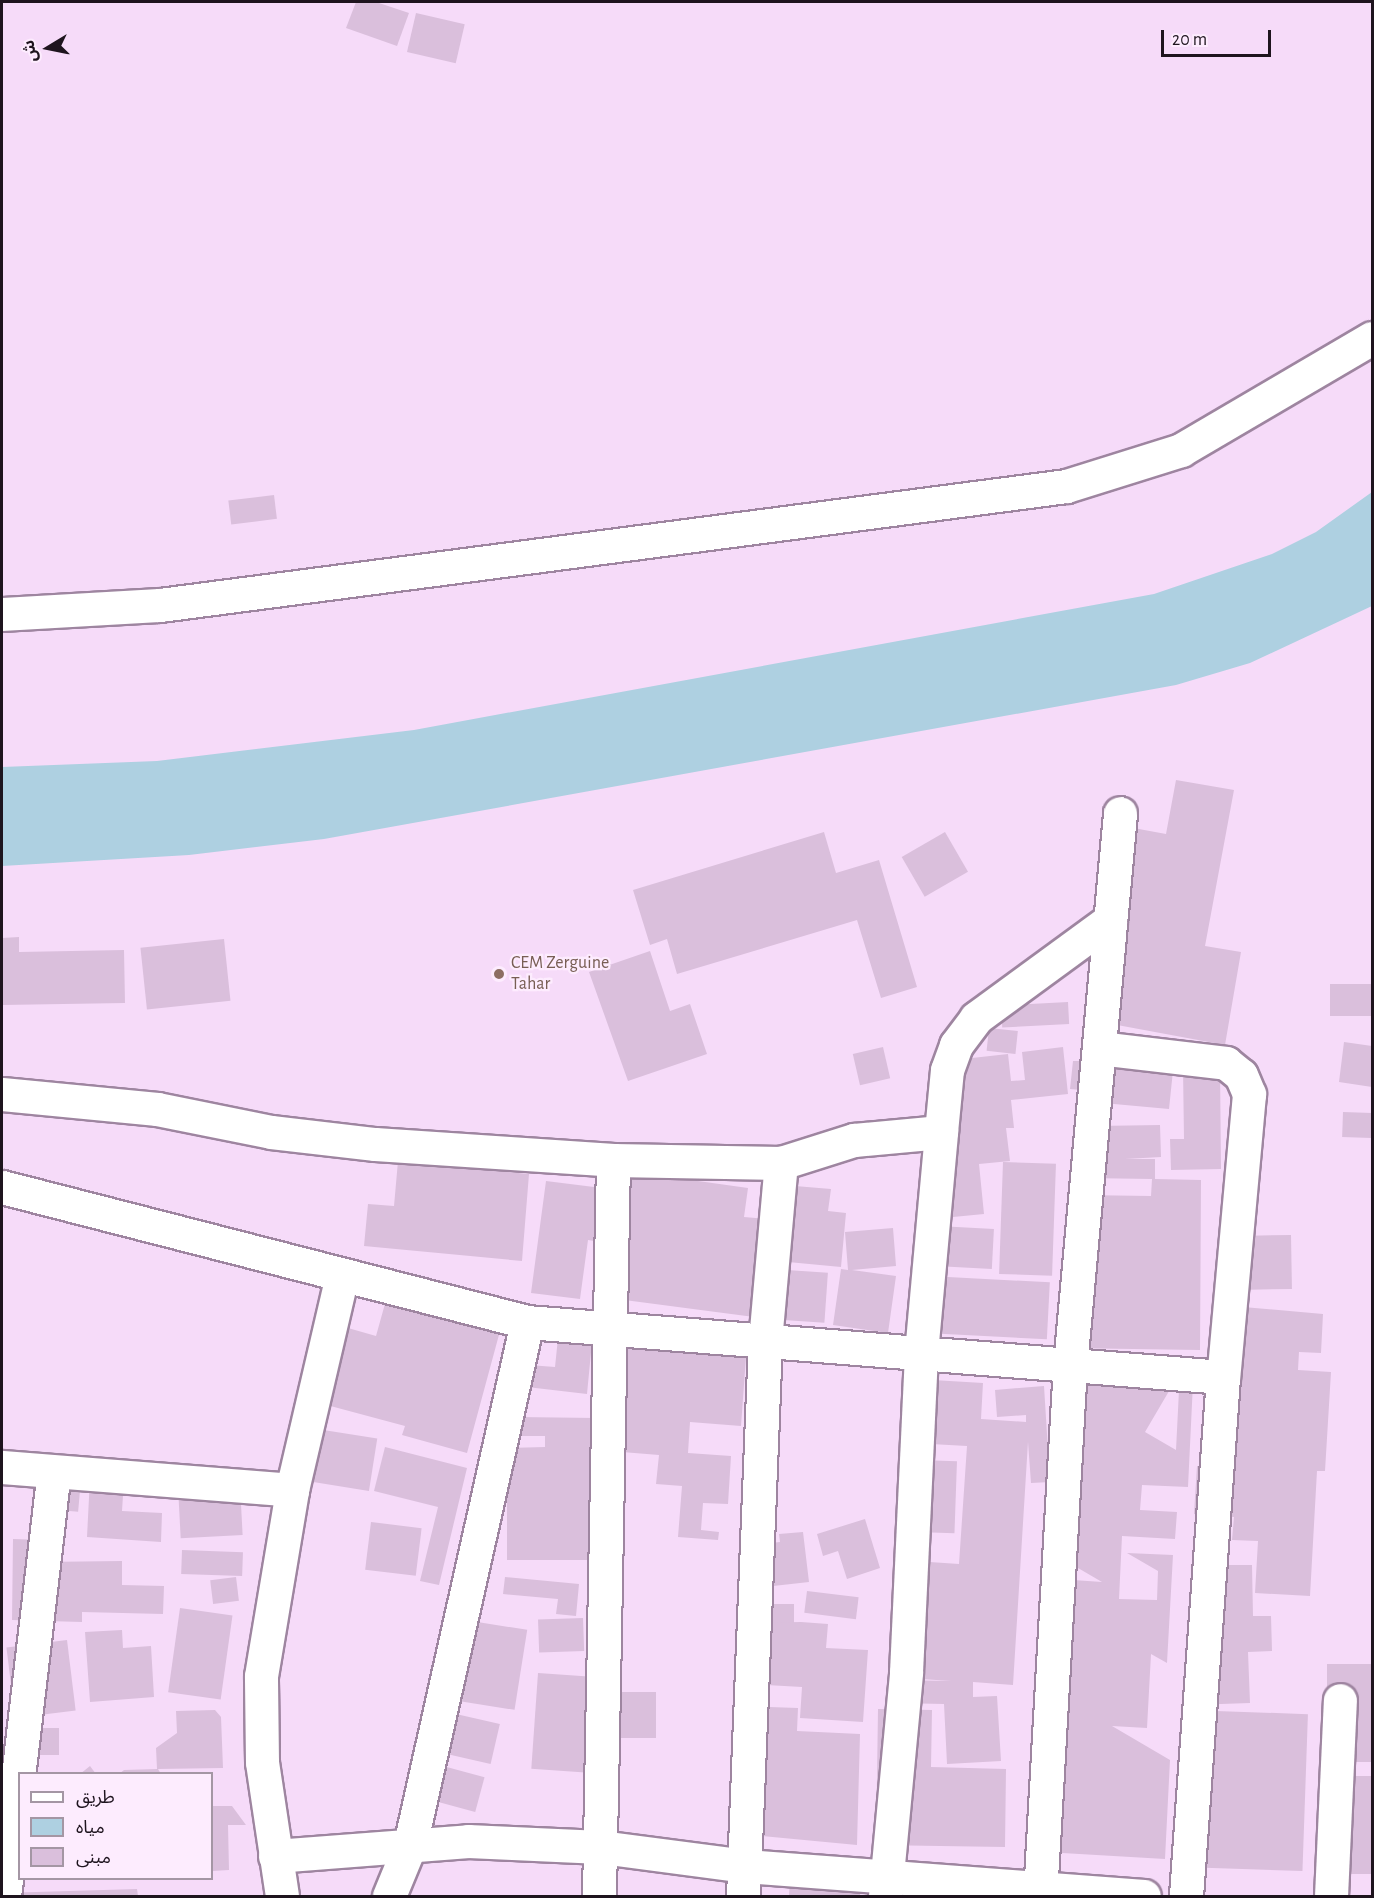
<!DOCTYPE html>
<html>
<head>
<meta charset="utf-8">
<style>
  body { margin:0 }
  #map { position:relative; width:1374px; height:1898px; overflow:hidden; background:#f6dbf9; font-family:"Alegreya Sans","Noto Sans Arabic",sans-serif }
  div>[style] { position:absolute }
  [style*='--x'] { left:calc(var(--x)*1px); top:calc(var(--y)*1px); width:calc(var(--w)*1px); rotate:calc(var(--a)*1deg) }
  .water>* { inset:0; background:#aed0e1 }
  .building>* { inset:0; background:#dabfdc; transform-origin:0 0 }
  .roads { filter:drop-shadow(2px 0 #9e85a0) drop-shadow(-2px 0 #9e85a0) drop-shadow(0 2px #9e85a0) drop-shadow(0 -2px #9e85a0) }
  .minor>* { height:33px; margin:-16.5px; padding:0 16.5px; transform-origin:16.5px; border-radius:16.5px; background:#fff }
  .secondary>* { height:33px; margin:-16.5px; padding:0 16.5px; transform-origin:16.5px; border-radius:16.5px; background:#fff }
  .dots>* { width:16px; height:16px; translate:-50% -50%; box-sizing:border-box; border:3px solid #fdecfe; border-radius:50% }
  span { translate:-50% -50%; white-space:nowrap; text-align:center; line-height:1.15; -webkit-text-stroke:4.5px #fdecfe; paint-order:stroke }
  .education-label { font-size:18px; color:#785e54 }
  .left { translate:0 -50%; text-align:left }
  .frame { position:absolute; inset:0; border:3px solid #1e141e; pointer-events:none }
  .legend { position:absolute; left:18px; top:1772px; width:195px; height:108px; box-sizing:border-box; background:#fdecfe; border:2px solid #a496a4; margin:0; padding:8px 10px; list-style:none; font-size:18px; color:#1e141e }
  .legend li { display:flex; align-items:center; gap:12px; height:30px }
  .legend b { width:30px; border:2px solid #a496a4 }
  .north { position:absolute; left:18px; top:18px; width:60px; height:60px; -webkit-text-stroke:4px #fdecfe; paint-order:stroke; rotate:260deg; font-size:16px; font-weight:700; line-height:24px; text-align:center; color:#1e141e }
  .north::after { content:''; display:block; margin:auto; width:21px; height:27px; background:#1e141e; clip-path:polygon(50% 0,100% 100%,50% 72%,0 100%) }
  .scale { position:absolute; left:1161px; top:30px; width:110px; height:27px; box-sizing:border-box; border:3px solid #1e141e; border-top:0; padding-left:8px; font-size:18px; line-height:21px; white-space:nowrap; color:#1e141e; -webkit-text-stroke:4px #fdecfe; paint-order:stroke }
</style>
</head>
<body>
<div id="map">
  <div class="water">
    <i style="clip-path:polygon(1372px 492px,1372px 606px,1250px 663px,1176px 685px,324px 839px,189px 855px,2px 866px,2px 767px,157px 761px,414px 730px,1154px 594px,1272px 554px,1316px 532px)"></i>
  </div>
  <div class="building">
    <i style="clip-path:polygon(356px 2px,376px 2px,409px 13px,397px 46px,346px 28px)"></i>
    <i style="left:416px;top:13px;width:50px;height:40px;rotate:13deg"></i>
    <i style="left:274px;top:495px;width:24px;height:46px;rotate:83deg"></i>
    <i style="clip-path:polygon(1176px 780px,1234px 790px,1205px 946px,1241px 952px,1225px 1045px,1101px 1022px,1128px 827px,1166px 834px)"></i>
    <i style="clip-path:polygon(824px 832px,836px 873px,879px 860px,917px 987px,881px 998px,857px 920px,677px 974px,667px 939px,650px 945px,633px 890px)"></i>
    <i style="left:945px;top:832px;width:46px;height:50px;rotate:60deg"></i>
    <i style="clip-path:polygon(19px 937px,19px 952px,124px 950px,125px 1003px,2px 1005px,2px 938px)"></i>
    <i style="left:224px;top:939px;width:62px;height:84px;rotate:84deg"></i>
    <i style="clip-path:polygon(650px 951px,670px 1011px,690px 1004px,707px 1054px,628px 1081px,589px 972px)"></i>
    <i style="left:1372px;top:984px;width:32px;height:42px;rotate:90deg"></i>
    <i style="left:1068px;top:1002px;width:22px;height:67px;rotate:87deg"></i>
    <i style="left:989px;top:1028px;width:29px;height:23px;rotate:6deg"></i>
    <i style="clip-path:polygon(1344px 1042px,1372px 1046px,1372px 1087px,1339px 1082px)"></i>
    <i style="left:883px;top:1047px;width:32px;height:31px;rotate:77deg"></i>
    <i style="clip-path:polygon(1063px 1047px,1068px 1094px,1011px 1100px,1014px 1128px,1006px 1128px,1010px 1161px,979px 1164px,984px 1214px,953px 1217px,936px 1062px,1008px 1054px,1011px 1081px,1025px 1080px,1022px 1052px)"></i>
    <i style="clip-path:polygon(1073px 1061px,1174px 1061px,1169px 1109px,1092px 1102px,1093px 1091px,1070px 1089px)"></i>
    <i style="clip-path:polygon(1183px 1069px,1220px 1069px,1221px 1169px,1171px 1170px,1170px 1139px,1184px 1139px)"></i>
    <i style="left:1343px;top:1112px;width:29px;height:25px;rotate:2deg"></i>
    <i style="clip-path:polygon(1160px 1125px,1161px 1157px,1125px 1159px,1155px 1159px,1155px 1179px,1201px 1180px,1200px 1350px,1066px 1348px,1081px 1195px,1151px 1196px,1152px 1179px,1086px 1178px,1097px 1126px)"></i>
    <i style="clip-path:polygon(398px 1161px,529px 1174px,522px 1261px,364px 1246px,368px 1204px,394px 1206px)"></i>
    <i style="left:1003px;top:1162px;width:53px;height:112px;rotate:2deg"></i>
    <i style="clip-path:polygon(605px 1168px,748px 1188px,744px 1217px,766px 1219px,754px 1317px,594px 1296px,601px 1242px,588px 1240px,580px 1299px,531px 1293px,546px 1181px,602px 1188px)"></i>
    <i style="clip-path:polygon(795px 1186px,831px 1189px,828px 1211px,846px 1213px,841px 1267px,788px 1262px)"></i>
    <i style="left:938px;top:1226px;width:56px;height:40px;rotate:3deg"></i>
    <i style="clip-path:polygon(893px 1228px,896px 1266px,852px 1270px,896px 1276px,888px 1333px,833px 1325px,841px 1269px,848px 1270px,845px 1232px)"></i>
    <i style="left:1291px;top:1235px;width:54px;height:65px;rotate:89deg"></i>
    <i style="left:787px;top:1270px;width:41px;height:50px;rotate:4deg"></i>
    <i style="left:929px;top:1276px;width:121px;height:57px;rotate:3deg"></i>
    <i style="clip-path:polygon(388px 1293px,500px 1331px,467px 1453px,402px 1435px,405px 1426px,323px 1404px,348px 1328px,376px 1336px)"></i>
    <i style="clip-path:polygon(1220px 1305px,1323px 1314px,1321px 1353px,1299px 1352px,1298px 1370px,1331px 1372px,1325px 1471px,1317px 1471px,1310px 1596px,1255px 1593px,1258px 1541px,1232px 1540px,1234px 1517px,1194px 1514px,1197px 1466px,1211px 1467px)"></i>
    <i style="clip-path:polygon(558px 1338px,592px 1342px,587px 1394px,527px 1387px,529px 1365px,555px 1367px)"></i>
    <i style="clip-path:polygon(615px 1347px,746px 1357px,741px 1426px,690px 1422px,688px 1453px,731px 1456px,728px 1504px,703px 1503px,701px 1530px,719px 1532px,718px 1540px,678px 1537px,682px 1486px,656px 1484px,659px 1455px,622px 1452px,625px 1405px,611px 1404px)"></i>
    <i style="clip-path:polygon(1194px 1362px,1188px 1487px,1142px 1485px,1140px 1510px,1177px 1512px,1175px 1539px,1122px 1536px,1119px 1599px,1157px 1600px,1158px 1571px,1127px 1553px,1173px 1555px,1167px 1663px,1151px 1654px,1147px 1728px,1112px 1726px,1170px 1760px,1165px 1859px,1028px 1851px,1044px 1578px,1102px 1582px,1054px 1554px,1063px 1380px,1172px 1386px,1145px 1432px,1176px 1450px,1179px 1390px)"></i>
    <i style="clip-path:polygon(916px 1379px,983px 1383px,981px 1419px,1026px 1422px,1026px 1415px,997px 1417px,995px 1390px,1044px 1386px,1050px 1482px,1031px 1483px,1028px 1442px,1013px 1685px,973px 1682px,973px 1697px,997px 1696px,1001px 1761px,947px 1764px,944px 1704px,896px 1703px,896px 1680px,951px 1681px,892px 1677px,900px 1560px,959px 1564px,967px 1446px,913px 1443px)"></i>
    <i style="clip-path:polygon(517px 1417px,596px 1418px,595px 1560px,507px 1560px,507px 1448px,545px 1447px,545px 1436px,517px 1436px)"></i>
    <i style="left:317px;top:1429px;width:61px;height:53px;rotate:9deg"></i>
    <i style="clip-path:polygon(385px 1447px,467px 1468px,439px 1585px,420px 1581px,438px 1507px,374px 1491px)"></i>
    <i style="left:919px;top:1460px;width:38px;height:72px;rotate:2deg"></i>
    <i style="clip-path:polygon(90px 1478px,124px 1480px,122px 1511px,162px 1513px,161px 1542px,87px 1537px)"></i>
    <i style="left:240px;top:1485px;width:50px;height:62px;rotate:87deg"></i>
    <i style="left:48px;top:1489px;width:32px;height:20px;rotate:5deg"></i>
    <i style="clip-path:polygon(865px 1519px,880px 1568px,847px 1579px,838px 1551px,823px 1556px,817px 1534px)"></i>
    <i style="left:371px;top:1522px;width:51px;height:48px;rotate:7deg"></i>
    <i style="clip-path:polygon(803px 1532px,809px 1582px,747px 1589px,742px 1546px,780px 1542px,779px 1534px)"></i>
    <i style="clip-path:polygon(13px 1539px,43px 1540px,42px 1562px,122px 1561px,122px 1585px,164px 1586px,163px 1614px,82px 1612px,82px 1622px,12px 1620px)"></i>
    <i style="left:182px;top:1550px;width:61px;height:24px;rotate:2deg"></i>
    <i style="clip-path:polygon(1225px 1565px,1252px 1565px,1253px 1616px,1271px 1616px,1272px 1651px,1248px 1652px,1250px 1703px,1192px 1705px,1189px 1595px,1225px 1594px)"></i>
    <i style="left:236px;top:1577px;width:24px;height:26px;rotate:83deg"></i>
    <i style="clip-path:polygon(505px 1577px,579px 1584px,576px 1616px,556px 1614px,558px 1599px,503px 1594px)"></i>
    <i style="left:807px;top:1591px;width:52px;height:22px;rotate:7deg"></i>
    <i style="left:773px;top:1604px;width:21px;height:19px"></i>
    <i style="left:180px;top:1608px;width:53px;height:85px;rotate:8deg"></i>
    <i style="left:583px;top:1618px;width:33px;height:45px;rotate:88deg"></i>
    <i style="left:465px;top:1620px;width:63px;height:81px;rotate:9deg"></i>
    <i style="clip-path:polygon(801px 1622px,828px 1624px,826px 1648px,868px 1650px,863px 1722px,800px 1718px,802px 1687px,748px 1684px,752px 1623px)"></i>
    <i style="clip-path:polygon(122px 1630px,123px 1648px,151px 1646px,154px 1697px,90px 1702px,85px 1632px)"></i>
    <i style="left:67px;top:1640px;width:71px;height:61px;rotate:83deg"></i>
    <i style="left:1372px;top:1664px;width:98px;height:45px;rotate:90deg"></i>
    <i style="left:538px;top:1673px;width:54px;height:96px;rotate:4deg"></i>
    <i style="left:616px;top:1692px;width:40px;height:46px"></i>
    <i style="clip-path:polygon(744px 1706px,798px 1708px,797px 1731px,860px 1734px,857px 1845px,740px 1834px)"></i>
    <i style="clip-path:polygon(878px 1709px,932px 1710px,931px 1767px,1006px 1769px,1005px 1847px,876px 1845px)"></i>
    <i style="clip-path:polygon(215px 1710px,221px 1717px,223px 1768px,157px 1769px,156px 1748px,177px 1733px,176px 1711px)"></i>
    <i style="left:1188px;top:1710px;width:120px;height:157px;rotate:2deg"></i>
    <i style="left:456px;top:1714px;width:45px;height:41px;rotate:13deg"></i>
    <i style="left:59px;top:1728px;width:27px;height:48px;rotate:90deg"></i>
    <i style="clip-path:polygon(90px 1766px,96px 1774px,80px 1774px)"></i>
    <i style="left:443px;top:1766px;width:43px;height:36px;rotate:15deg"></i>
    <i style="clip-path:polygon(158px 1769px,161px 1774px,119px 1774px,124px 1770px)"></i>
    <i style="left:1372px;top:1776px;width:98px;height:45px;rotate:90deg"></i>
    <i style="clip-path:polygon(212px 1806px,232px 1806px,246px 1825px,228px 1825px,229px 1870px,212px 1871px)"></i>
    <i style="clip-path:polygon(790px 1879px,861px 1883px,860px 1896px,789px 1896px)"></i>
    <i style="clip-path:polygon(137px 1889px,138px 1896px,2px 1896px,2px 1893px)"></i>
  </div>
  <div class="roads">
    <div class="minor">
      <i style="--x:1099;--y:1048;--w:128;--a:6.7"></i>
      <i style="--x:1226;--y:1063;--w:19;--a:39"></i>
      <i style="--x:1241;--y:1075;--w:21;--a:67"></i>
      <i style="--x:1249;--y:1094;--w:284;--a:95.2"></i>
      <i style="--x:1223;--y:1377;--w:520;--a:94.08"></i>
      <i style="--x:2;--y:1094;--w:156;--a:5.5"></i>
      <i style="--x:157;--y:1109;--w:116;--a:11.4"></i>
      <i style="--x:271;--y:1132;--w:105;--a:6.6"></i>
      <i style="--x:375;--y:1144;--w:239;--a:3.8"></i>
      <i style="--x:613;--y:1160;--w:168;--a:1"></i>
      <i style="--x:781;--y:1163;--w:77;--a:-17.5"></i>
      <i style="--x:854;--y:1140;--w:87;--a:-5.3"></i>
      <i style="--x:941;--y:1132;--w:62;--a:-84.5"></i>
      <i style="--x:947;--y:1070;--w:27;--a:-70"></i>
      <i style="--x:956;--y:1045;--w:34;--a:-53"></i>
      <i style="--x:976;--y:1018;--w:166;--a:-36.2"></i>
      <i style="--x:2;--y:1187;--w:542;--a:14.42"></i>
      <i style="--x:527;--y:1322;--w:698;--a:4.52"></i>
      <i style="--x:2;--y:1467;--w:291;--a:4.5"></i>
      <i style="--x:275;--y:1856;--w:194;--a:-4.4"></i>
      <i style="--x:468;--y:1841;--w:133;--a:2.6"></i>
      <i style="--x:601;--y:1847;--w:145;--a:7.5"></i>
      <i style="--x:745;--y:1866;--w:400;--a:4.3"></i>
      <i style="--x:4;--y:1896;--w:427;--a:-83.3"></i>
      <i style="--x:282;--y:1896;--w:135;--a:-98.5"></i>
      <i style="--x:262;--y:1762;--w:86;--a:-90.7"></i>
      <i style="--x:261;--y:1676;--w:189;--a:-80.5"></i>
      <i style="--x:292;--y:1490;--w:221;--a:-76.9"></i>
      <i style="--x:389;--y:1896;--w:55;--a:-67.6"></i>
      <i style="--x:410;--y:1845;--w:536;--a:-77.39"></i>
      <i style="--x:599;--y:1896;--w:736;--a:-88.91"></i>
      <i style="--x:743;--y:1896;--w:555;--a:-87.73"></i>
      <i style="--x:765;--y:1341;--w:179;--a:-84.9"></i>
      <i style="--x:885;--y:1896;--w:225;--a:-84.6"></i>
      <i style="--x:906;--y:1672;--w:319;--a:-87.3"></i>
      <i style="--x:921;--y:1353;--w:222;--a:-84.8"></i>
      <i style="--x:1040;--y:1896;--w:532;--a:-86.77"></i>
      <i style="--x:1070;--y:1365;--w:554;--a:-84.82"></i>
      <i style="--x:1331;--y:1896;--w:196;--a:-87.4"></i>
    </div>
    <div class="secondary">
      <i style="--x:2;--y:614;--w:158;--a:-3.3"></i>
      <i style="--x:160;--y:605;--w:914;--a:-7.48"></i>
      <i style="--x:1066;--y:486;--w:121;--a:-17.4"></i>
      <i style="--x:1181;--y:450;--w:221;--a:-30.4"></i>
    </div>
  </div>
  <div class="dots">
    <i style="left:499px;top:974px;background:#8d6e63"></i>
  </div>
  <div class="education-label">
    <span class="left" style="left:511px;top:974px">CEM Zerguine<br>Tahar</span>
  </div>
  <div class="frame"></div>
  <ul class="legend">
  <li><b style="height:8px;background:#fff"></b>طريق</li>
  <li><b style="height:16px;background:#aed0e1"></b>مياه</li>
  <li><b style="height:16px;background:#dabfdc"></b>مبنى</li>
  </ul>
  <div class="north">ش</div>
  <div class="scale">20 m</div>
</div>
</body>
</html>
